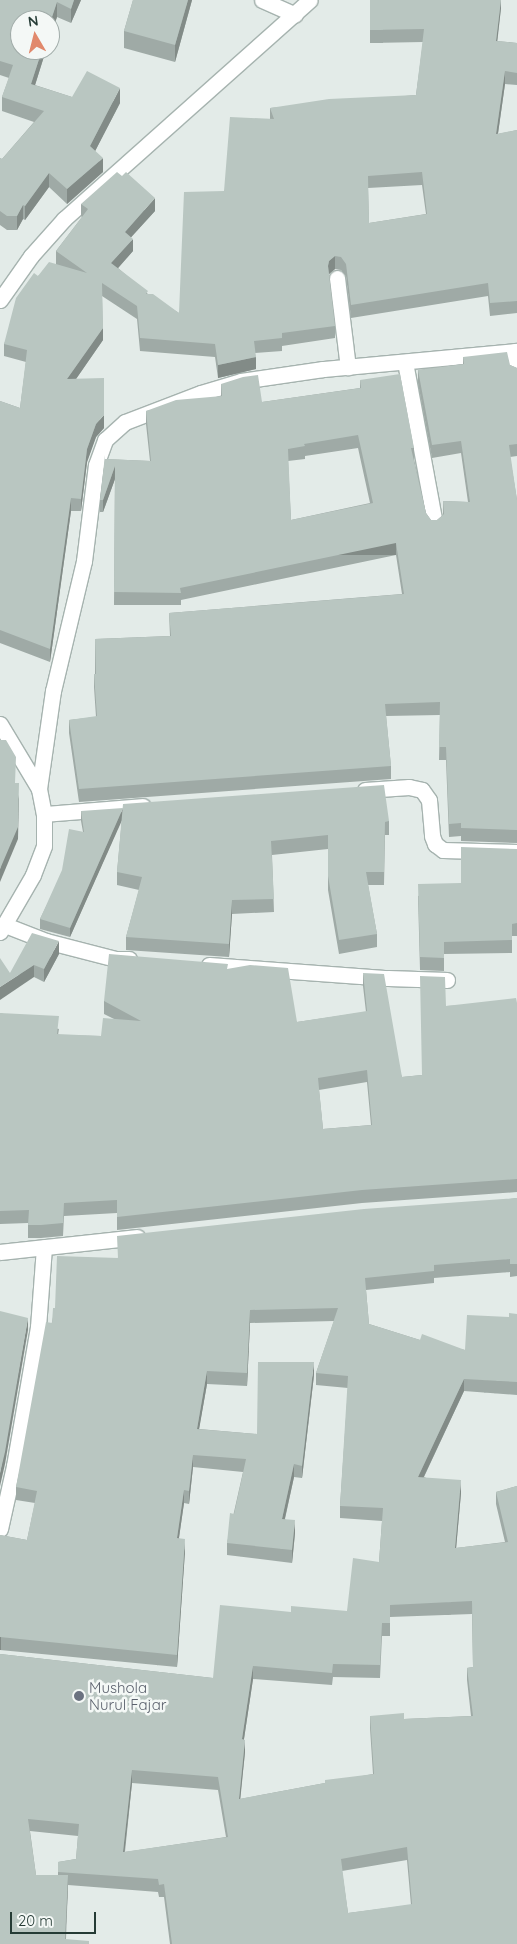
<!DOCTYPE html>
<html>
<head>
<meta charset="utf-8">
<style>
  body { margin:0 }
  #map { position:relative; width:517px; height:1944px; overflow:hidden; background:#e3ebe8; font-family:Quicksand,sans-serif }
  div>[style] { position:absolute }
  [style*='--x'] { left:calc(var(--x)*1px); top:calc(var(--y)*1px); width:calc(var(--w)*1px); rotate:calc(var(--a)*1deg) }
  .roads { filter:drop-shadow(1px 0 #a6b3af) drop-shadow(-1px 0 #a6b3af) drop-shadow(0 1px #a6b3af) drop-shadow(0 -1px #a6b3af) }
  .minor>* { height:15px; margin:-7.5px; padding:0 7.5px; transform-origin:7.5px; border-radius:7.5px; background:#fff }
  .wall>* { inset:0; background:#9faaa6 }
  .shaded-wall>* { inset:0; background:#828b87; transform-origin:0 0 }
  .building>* { inset:0; background:#b9c6c1 }
  .dots>* { width:14px; height:14px; translate:-50% -50%; box-sizing:border-box; border:2px solid #f4f8f6; border-radius:50% }
  span { translate:-50% -50%; white-space:nowrap; text-align:center; line-height:1.15; -webkit-text-stroke:5px #f4f8f6; paint-order:stroke }
  .worship-label { font-size:15px; color:#5b616d }
  .left { translate:0 -50%; text-align:left }
  .north { position:absolute; left:10px; top:10px; width:50px; height:50px; box-sizing:border-box; background:#f4f8f6; border:1px solid #a1aca9; border-radius:50%; rotate:352deg; font-size:14px; font-weight:700; line-height:20px; text-align:center; color:#253b35 }
  .north::after { content:''; display:block; margin:auto; width:18px; height:22px; background:#e1896c; clip-path:polygon(50% 0,100% 100%,50% 72%,0 100%) }
  .scale { position:absolute; left:10px; top:1912px; width:86px; height:22px; box-sizing:border-box; border:2px solid #253b35; border-top:0; padding-left:6px; font-size:15px; line-height:18px; white-space:nowrap; color:#253b35; -webkit-text-stroke:4px #f4f8f6; paint-order:stroke }
</style>
</head>
<body>
<div id="map">
  <div class="roads">
    <div class="minor">
      <i style="--x:262;--y:0;--w:36;--a:24"></i>
      <i style="--x:337;--y:278;--w:90;--a:83"></i>
      <i style="--x:0;--y:300;--w:54;--a:-54.8"></i>
      <i style="--x:31;--y:256;--w:50;--a:-48.3"></i>
      <i style="--x:64;--y:219;--w:329;--a:-41.7"></i>
      <i style="--x:515;--y:351;--w:21;--a:85"></i>
      <i style="--x:405;--y:362;--w:165;--a:79.5"></i>
      <i style="--x:0;--y:724;--w:76;--a:59"></i>
      <i style="--x:39;--y:789;--w:25;--a:79"></i>
      <i style="--x:44;--y:814;--w:32;--a:90"></i>
      <i style="--x:44;--y:846;--w:31;--a:111"></i>
      <i style="--x:33;--y:875;--w:66;--a:120.1"></i>
      <i style="--x:39;--y:789;--w:99;--a:-81.9"></i>
      <i style="--x:53;--y:691;--w:134;--a:-76.6"></i>
      <i style="--x:84;--y:561;--w:97;--a:-82.9"></i>
      <i style="--x:96;--y:465;--w:27;--a:-70"></i>
      <i style="--x:105;--y:440;--w:27;--a:-42"></i>
      <i style="--x:125;--y:422;--w:81;--a:-20.9"></i>
      <i style="--x:201;--y:393;--w:42;--a:-16.7"></i>
      <i style="--x:241;--y:381;--w:83;--a:-8.3"></i>
      <i style="--x:323;--y:369;--w:195;--a:-5.3"></i>
      <i style="--x:365;--y:790;--w:44;--a:-3.9"></i>
      <i style="--x:409;--y:787;--w:13;--a:13"></i>
      <i style="--x:422;--y:790;--w:12;--a:55"></i>
      <i style="--x:429;--y:800;--w:36;--a:85"></i>
      <i style="--x:432;--y:836;--w:9;--a:69"></i>
      <i style="--x:435;--y:844;--w:10;--a:37"></i>
      <i style="--x:443;--y:850;--w:74;--a:1.5"></i>
      <i style="--x:44;--y:814;--w:99;--a:-4.6"></i>
      <i style="--x:5;--y:925;--w:44;--a:21.3"></i>
      <i style="--x:46;--y:941;--w:72;--a:14.4"></i>
      <i style="--x:116;--y:959;--w:13;--a:0"></i>
      <i style="--x:209;--y:965;--w:179;--a:4.2"></i>
      <i style="--x:388;--y:978;--w:59;--a:1.9"></i>
      <i style="--x:0;--y:1252;--w:138;--a:-6.2"></i>
      <i style="--x:0;--y:1529;--w:65;--a:-77.5"></i>
      <i style="--x:14;--y:1466;--w:141;--a:-80.2"></i>
      <i style="--x:38;--y:1327;--w:80;--a:-85.7"></i>
    </div>
  </div>
  <div class="wall">
    <i style="clip-path:polygon(0 0,81px 0,71px 23px,57px 17px,50px 37px,50px 20px,20px 50px,46px 50px,35px 85px,72px 97px,120px 103px,95px 151px,103px 172px,67px 204px,49px 187px,25px 220px,23px 219px,17px 230px,7px 230px,0 225px,0 158px,2px 159px,34px 122px,2px 111px,2px 97px,9px 78px,0 75px)"></i>
    <i style="clip-path:polygon(133px 0,192px 0,175px 62px,124px 48px,124px 31px)"></i>
    <i style="clip-path:polygon(evenodd,370px 0,501px 0,501px 8px,497px 41px,517px 43px,517px 85px,505px 84px,498px 134px,517px 130px,517px 313px,490px 316px,488px 296px,351px 318px,346px 276px,341px 270px,335px 269px,329px 274px,335px 326px,335px 338px,282px 346px,282px 351px,255px 353px,256px 369px,218px 378px,215px 357px,140px 351px,137px 319px,102px 296px,103px 340px,76px 379px,104px 428px,96px 437px,87px 462px,81px 511px,71px 511px,50px 662px,0 643px,0 401px,20px 408px,26px 362px,4px 356px,4px 344px,38px 276px,56px 264px,56px 251px,82px 217px,81px 216px,81px 204px,155px 211px,131px 237px,133px 251px,118px 268px,148px 294px,179px 313px,224px 191px,270px 119px,270px 108px,416px 95px,423px 42px,370px 43px,370px 0,422px 185px,426px 214px,369px 223px,368px 188px,422px 185px)"></i>
    <i style="clip-path:polygon(evenodd,463px 357px,510px 365px,517px 368px,517px 456px,510px 457px,517px 500px,517px 843px,461px 841px,461px 836px,449px 837px,446px 760px,439px 760px,440px 715px,386px 716px,391px 766px,391px 779px,79px 802px,69px 733px,69px 720px,96px 717px,94px 687px,94px 674px,95px 674px,95px 639px,170px 636px,169px 613px,402px 594px,396px 555px,181px 600px,181px 605px,114px 605px,115px 479px,103px 512px,100px 512px,100px 500px,105px 459px,150px 461px,146px 424px,146px 411px,221px 396px,221px 384px,262px 402px,360px 388px,360px 380px,414px 448px,414px 459px,426px 513px,431px 520px,437px 520px,443px 515px,443px 501px,468px 502px,461px 453px,432px 458px,418px 383px,418px 370px,463px 364px,463px 357px,358px 448px,370px 503px,291px 520px,288px 461px,305px 459px,305px 456px,358px 448px)"></i>
    <i style="clip-path:polygon(81px 811px,123px 813px,389px 821px,389px 835px,385px 835px,384px 885px,368px 885px,377px 934px,377px 947px,339px 954px,328px 890px,328px 849px,272px 855px,274px 912px,232px 914px,229px 957px,126px 950px,126px 937px,139px 890px,117px 885px,117px 872px,122px 819px,70px 937px,40px 929px,40px 919px,83px 832px,81px 821px)"></i>
    <i style="clip-path:polygon(517px 849px,517px 936px,512px 936px,512px 953px,444px 954px,444px 971px,420px 970px,418px 896px,461px 883px)"></i>
    <i style="clip-path:polygon(59px 954px,44px 982px,34px 977px,10px 973px)"></i>
    <i style="clip-path:polygon(evenodd,228px 969px,297px 1022px,366px 1012px,363px 986px,363px 973px,402px 1077px,422px 1075px,446px 1006px,517px 1003px,517px 1192px,362px 1203px,117px 1230px,117px 1213px,64px 1216px,63px 1236px,41px 1238px,28px 1238px,28px 1223px,0 1224px,0 1013px,59px 1029px,58px 1035px,101px 1036px,114px 1019px,104px 1014px,104px 1001px,228px 969px,367px 1082px,371px 1125px,323px 1129px,319px 1090px,367px 1082px)"></i>
    <i style="clip-path:polygon(evenodd,517px 1198px,517px 1276px,510px 1277px,510px 1272px,434px 1278px,434px 1283px,366px 1290px,369px 1324px,420px 1340px,465px 1350px,509px 1317px,517px 1314px,517px 1395px,464px 1391px,424px 1477px,461px 1493px,456px 1548px,505px 1542px,496px 1504px,496px 1492px,517px 1486px,517px 1944px,170px 1944px,164px 1897px,159px 1897px,158px 1892px,68px 1885px,66px 1939px,0 1944px,0 1654px,213px 1678px,291px 1612px,347px 1611px,379px 1562px,382px 1521px,340px 1518px,340px 1506px,348px 1388px,316px 1385px,316px 1373px,334px 1321px,250px 1323px,247px 1386px,207px 1384px,199px 1429px,257px 1434px,314px 1375px,302px 1478px,294px 1477px,285px 1519px,295px 1533px,292px 1563px,227px 1555px,227px 1543px,243px 1472px,193px 1467px,189px 1504px,184px 1503px,179px 1538px,185px 1551px,177px 1667px,0 1650px,0 1535px,27px 1540px,35px 1503px,16px 1500px,16px 1487px,55px 1308px,117px 1258px,517px 1198px,472px 1614px,473px 1667px,467px 1668px,467px 1680px,471px 1716px,404px 1719px,370px 1716px,370px 1728px,373px 1774px,240px 1799px,245px 1752px,244px 1739px,253px 1679px,332px 1685px,333px 1677px,380px 1678px,382px 1636px,390px 1636px,390px 1617px,472px 1614px,517px 1198px,132px 1783px,218px 1790px,226px 1837px,125px 1852px,132px 1783px,517px 1198px,30px 1831px,78px 1836px,76px 1859px,58px 1862px,58px 1875px,36px 1875px,30px 1831px,517px 1198px,407px 1860px,411px 1905px,348px 1913px,342px 1871px,407px 1860px)"></i>
  </div>
  <div class="shaded-wall">
    <i style="clip-path:polygon(74px 0,81px 0,71px 23px,71px 9px)"></i>
    <i style="clip-path:polygon(188px 0,192px 0,175px 62px,175px 45px)"></i>
    <i style="clip-path:polygon(501px 0,501px 8px,496px 53px,496px 41px)"></i>
    <i style="clip-path:polygon(57px 2px,57px 17px,50px 37px,50px 23px)"></i>
    <i style="clip-path:polygon(42px 50px,46px 50px,31px 98px,31px 84px)"></i>
    <i style="clip-path:polygon(505px 71px,505px 84px,496px 147px,496px 134px)"></i>
    <i style="clip-path:polygon(120px 88px,120px 103px,90px 161px,90px 146px)"></i>
    <i style="clip-path:polygon(103px 158px,103px 172px,67px 204px,67px 189px)"></i>
    <i style="clip-path:polygon(49px 173px,49px 187px,25px 220px,25px 206px)"></i>
    <i style="clip-path:polygon(155px 198px,155px 211px,125px 244px,125px 232px)"></i>
    <i style="clip-path:polygon(23px 205px,23px 219px,17px 230px,17px 216px)"></i>
    <i style="clip-path:polygon(133px 239px,133px 251px,111px 276px,111px 263px)"></i>
    <i style="clip-path:polygon(335px 256px,335px 269px,329px 274px,328px 266px,329px 261px)"></i>
    <i style="clip-path:polygon(103px 328px,103px 340px,67px 392px,67px 379px)"></i>
    <i style="clip-path:polygon(256px 357px,256px 369px,218px 378px,218px 365px)"></i>
    <i style="clip-path:polygon(104px 415px,104px 428px,96px 437px,87px 462px,81px 511px,81px 499px,87px 449px,96px 424px)"></i>
    <i style="clip-path:polygon(115px 466px,115px 479px,103px 512px,103px 500px)"></i>
    <i style="clip-path:polygon(71px 498px,71px 511px,50px 662px,50px 649px)"></i>
    <i style="left:396px;top:543px;width:12px;height:221px;rotate:90deg"></i>
    <i style="clip-path:polygon(19px 795px,18px 839px,0 882px,0 869px)"></i>
    <i style="clip-path:polygon(123px 808px,123px 818px,70px 937px,70px 928px)"></i>
    <i style="clip-path:polygon(232px 900px,232px 914px,229px 957px,229px 944px)"></i>
    <i style="clip-path:polygon(59px 941px,59px 954px,44px 982px,44px 969px)"></i>
    <i style="clip-path:polygon(34px 965px,34px 977px,0 1000px,0 987px)"></i>
    <i style="clip-path:polygon(250px 1310px,250px 1323px,247px 1386px,247px 1373px)"></i>
    <i style="clip-path:polygon(28px 1318px,28px 1330px,5px 1464px,0 1486px,0 1473px)"></i>
    <i style="clip-path:polygon(314px 1362px,314px 1375px,302px 1478px,302px 1466px)"></i>
    <i style="clip-path:polygon(207px 1371px,207px 1384px,197px 1441px,197px 1429px)"></i>
    <i style="clip-path:polygon(464px 1379px,464px 1391px,418px 1489px,418px 1477px)"></i>
    <i style="clip-path:polygon(193px 1455px,193px 1467px,189px 1504px,189px 1491px)"></i>
    <i style="clip-path:polygon(294px 1464px,294px 1477px,282px 1531px,282px 1519px)"></i>
    <i style="clip-path:polygon(461px 1480px,461px 1493px,455px 1561px,455px 1548px)"></i>
    <i style="clip-path:polygon(184px 1490px,184px 1503px,177px 1551px,177px 1538px)"></i>
    <i style="clip-path:polygon(295px 1520px,295px 1533px,292px 1563px,292px 1550px)"></i>
    <i style="clip-path:polygon(185px 1539px,185px 1551px,177px 1667px,177px 1655px)"></i>
    <i style="left:0;top:1637px;width:1px;height:13px"></i>
    <i style="clip-path:polygon(253px 1666px,253px 1679px,242px 1752px,242px 1739px)"></i>
    <i style="clip-path:polygon(245px 1740px,245px 1752px,239px 1812px,239px 1799px)"></i>
    <i style="clip-path:polygon(132px 1770px,132px 1783px,123px 1865px,123px 1852px)"></i>
    <i style="clip-path:polygon(68px 1875px,68px 1887px,65px 1944px)"></i>
  </div>
  <div class="building">
    <i style="clip-path:polygon(0 0,74px 0,71px 9px,57px 2px,50px 23px,50px 20px,20px 20px,20px 50px,42px 50px,31px 84px,72px 97px,87px 71px,120px 88px,90px 146px,103px 158px,67px 189px,49px 173px,25px 206px,23px 205px,17px 216px,7px 216px,0 211px,0 158px,2px 159px,44px 111px,2px 97px,13px 65px,0 61px)"></i>
    <i style="clip-path:polygon(133px 0,188px 0,175px 45px,124px 31px)"></i>
    <i style="clip-path:polygon(evenodd,370px 0,501px 0,496px 41px,517px 43px,517px 73px,505px 71px,496px 134px,517px 130px,517px 301px,490px 303px,488px 283px,351px 305px,346px 264px,341px 257px,335px 256px,329px 261px,328px 266px,335px 326px,282px 333px,282px 338px,254px 341px,256px 357px,218px 365px,215px 344px,140px 338px,137px 306px,102px 283px,103px 328px,67px 379px,104px 378px,104px 415px,96px 424px,87px 449px,81px 499px,71px 498px,50px 649px,0 630px,0 401px,20px 408px,27px 350px,4px 344px,16px 298px,34px 273px,38px 276px,49px 262px,87px 273px,56px 251px,88px 209px,81px 204px,117px 172px,122px 176px,126px 172px,155px 198px,125px 232px,133px 239px,111px 263px,148px 291px,146px 294px,153px 294px,179px 313px,184px 192px,224px 191px,230px 117px,274px 119px,270px 108px,329px 99px,416px 95px,424px 29px,370px 30px,370px 0,422px 172px,427px 214px,369px 223px,368px 176px,422px 172px)"></i>
    <i style="clip-path:polygon(evenodd,507px 352px,510px 365px,517px 368px,517px 444px,509px 445px,517px 500px,517px 830px,461px 828px,461px 823px,449px 824px,446px 747px,439px 747px,440px 702px,385px 704px,391px 766px,79px 789px,69px 720px,97px 716px,94px 674px,96px 674px,95px 639px,171px 636px,169px 613px,404px 594px,396px 543px,180px 588px,181px 593px,114px 592px,115px 466px,103px 500px,100px 500px,105px 455px,105px 459px,151px 461px,146px 411px,176px 400px,222px 396px,221px 384px,243px 377px,258px 375px,262px 402px,361px 388px,360px 380px,400px 374px,414px 448px,411px 448px,426px 513px,431px 520px,437px 520px,444px 514px,443px 501px,470px 502px,461px 441px,432px 445px,418px 370px,464px 364px,463px 357px,507px 352px,358px 435px,373px 503px,291px 520px,288px 449px,305px 446px,304px 444px,358px 435px)"></i>
    <i style="clip-path:polygon(0 740px,6px 740px,16px 757px,15px 783px,19px 783px,18px 827px,0 869px)"></i>
    <i style="clip-path:polygon(384px 785px,389px 821px,385px 822px,384px 872px,366px 872px,377px 934px,339px 940px,328px 876px,328px 835px,271px 841px,274px 899px,232px 900px,229px 944px,126px 937px,142px 877px,117px 872px,123px 804px)"></i>
    <i style="clip-path:polygon(123px 808px,70px 928px,40px 919px,62px 870px,69px 829px,84px 832px,81px 811px)"></i>
    <i style="clip-path:polygon(461px 847px,517px 849px,517px 923px,512px 924px,512px 940px,444px 942px,444px 958px,420px 957px,418px 884px,461px 883px)"></i>
    <i style="clip-path:polygon(32px 933px,59px 941px,44px 969px,34px 965px,0 987px,0 958px,10px 973px)"></i>
    <i style="clip-path:polygon(evenodd,109px 954px,228px 964px,227px 969px,250px 965px,288px 968px,297px 1022px,367px 1011px,363px 973px,384px 974px,402px 1077px,422px 1075px,420px 976px,445px 977px,446px 1006px,516px 998px,517px 1003px,517px 1179px,362px 1190px,117px 1217px,117px 1200px,64px 1203px,63px 1223px,41px 1225px,28px 1225px,29px 1210px,0 1211px,0 1013px,59px 1016px,57px 1034px,101px 1036px,103px 1018px,141px 1021px,104px 1001px,109px 954px,367px 1070px,372px 1125px,323px 1129px,318px 1078px,367px 1070px)"></i>
    <i style="clip-path:polygon(evenodd,517px 1198px,517px 1264px,510px 1264px,510px 1259px,434px 1265px,434px 1271px,365px 1278px,369px 1324px,420px 1340px,422px 1334px,465px 1350px,467px 1315px,509px 1317px,509px 1313px,517px 1314px,517px 1382px,464px 1379px,418px 1477px,461px 1480px,455px 1548px,508px 1542px,496px 1492px,517px 1486px,517px 1944px,172px 1944px,164px 1884px,159px 1885px,158px 1879px,58px 1872px,58px 1862px,76px 1859px,79px 1824px,28px 1819px,36px 1875px,68px 1875px,65px 1939px,89px 1941px,89px 1944px,0 1944px,0 1654px,213px 1678px,220px 1605px,291px 1612px,291px 1606px,347px 1611px,353px 1558px,379px 1562px,383px 1508px,340px 1506px,348px 1376px,316px 1373px,338px 1308px,250px 1310px,247px 1373px,207px 1371px,197px 1429px,257px 1434px,258px 1362px,314px 1362px,302px 1466px,294px 1464px,282px 1519px,295px 1520px,292px 1550px,227px 1543px,230px 1513px,234px 1514px,246px 1459px,193px 1455px,189px 1491px,184px 1490px,177px 1538px,185px 1539px,177px 1655px,0 1637px,0 1535px,27px 1540px,37px 1491px,16px 1487px,46px 1322px,52px 1323px,53px 1308px,55px 1308px,57px 1256px,118px 1258px,117px 1236px,364px 1209px,517px 1198px,472px 1601px,473px 1667px,467px 1668px,473px 1716px,404px 1719px,404px 1713px,370px 1716px,374px 1774px,325px 1780px,325px 1783px,239px 1799px,245px 1740px,242px 1739px,253px 1666px,332px 1673px,333px 1664px,380px 1665px,382px 1623px,390px 1623px,390px 1605px,472px 1601px,517px 1198px,132px 1770px,218px 1777px,228px 1837px,123px 1852px,132px 1770px,517px 1198px,407px 1847px,412px 1904px,348px 1913px,341px 1859px,407px 1847px)"></i>
    <i style="clip-path:polygon(0 1311px,28px 1318px,5px 1452px,0 1473px)"></i>
  </div>
  <div class="dots">
    <i style="left:79px;top:1696px;background:#6b7280"></i>
  </div>
  <div class="worship-label">
    <span class="left" style="left:89px;top:1696px">Mushola<br>Nurul Fajar</span>
  </div>
  <div class="north">N</div>
  <div class="scale">20 m</div>
</div>
</body>
</html>
